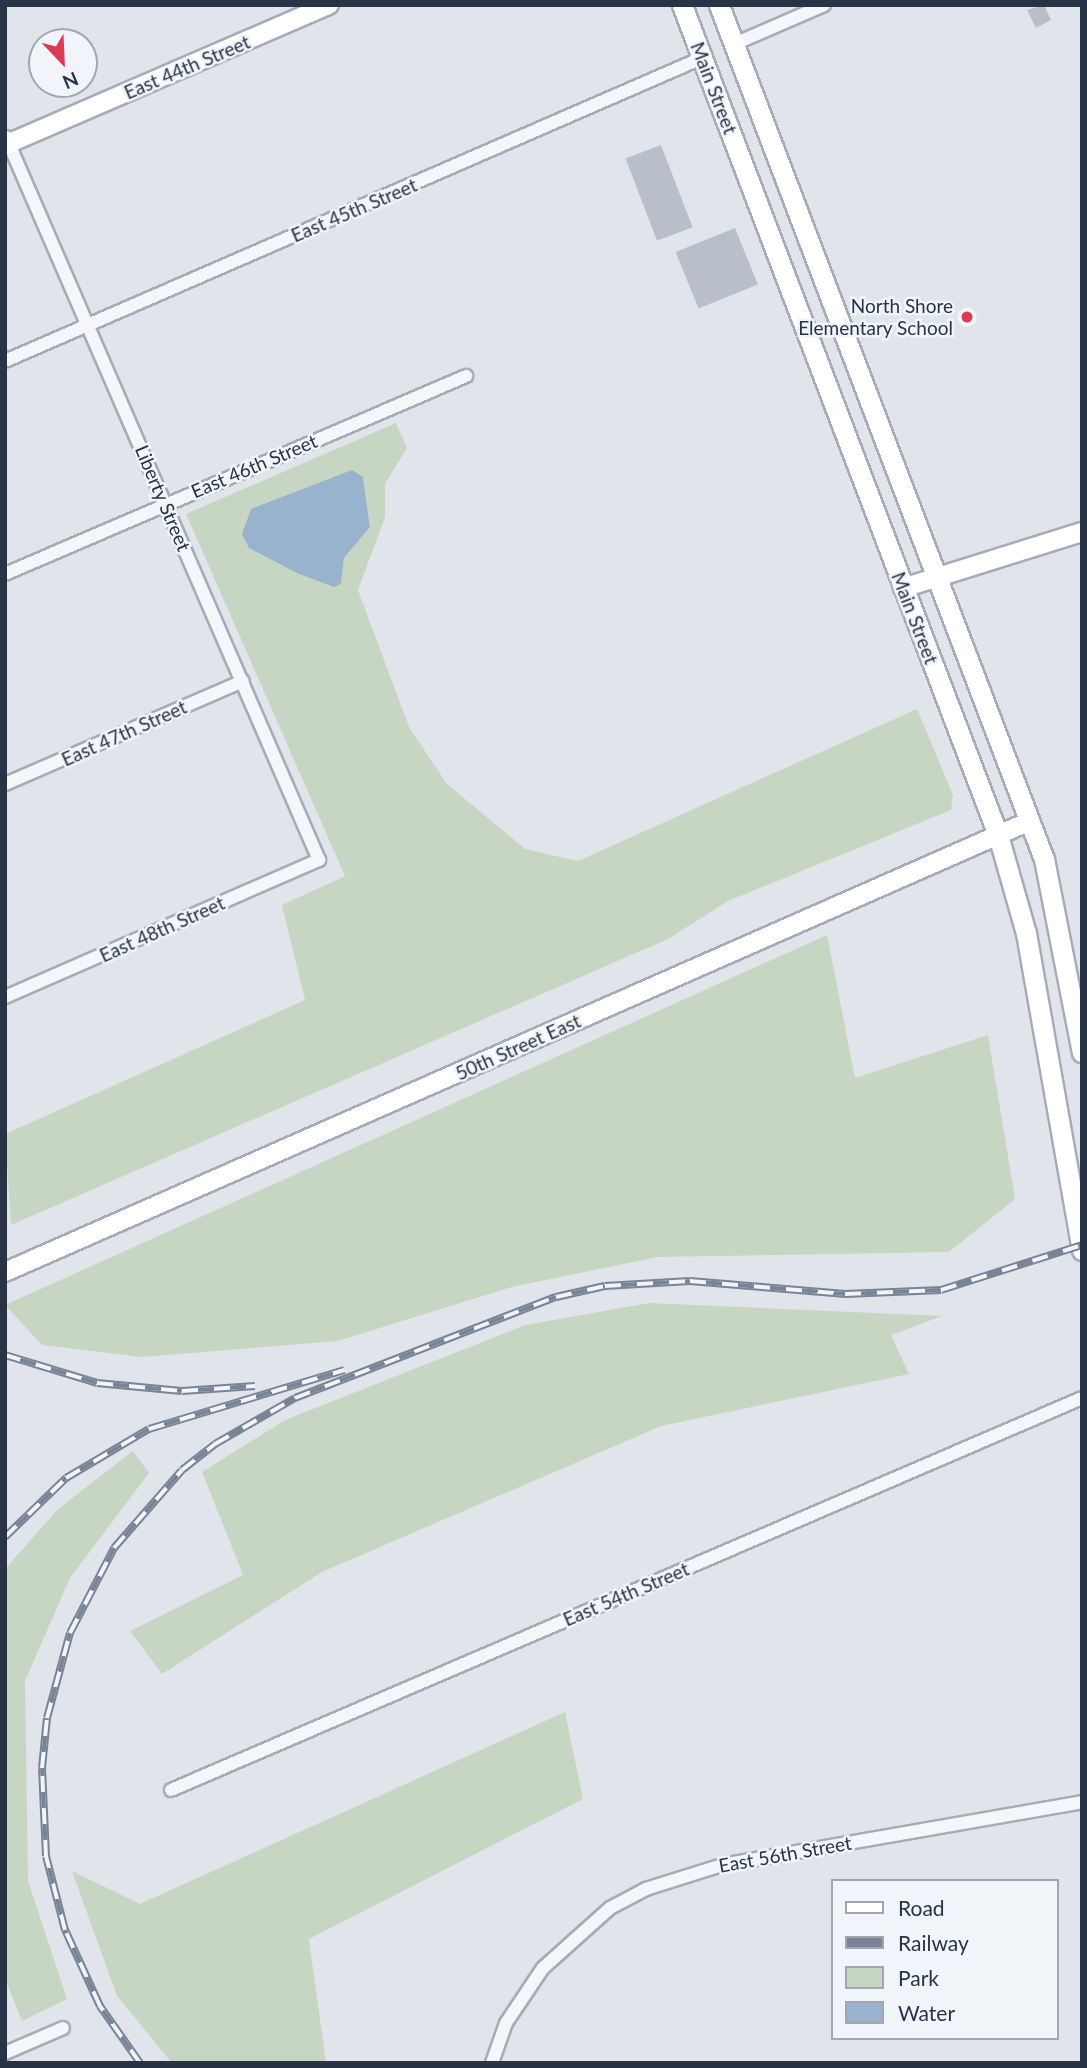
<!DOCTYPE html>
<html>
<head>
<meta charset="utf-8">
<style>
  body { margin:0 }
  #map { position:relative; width:1087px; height:2068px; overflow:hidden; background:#e1e5eb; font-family:Lato,sans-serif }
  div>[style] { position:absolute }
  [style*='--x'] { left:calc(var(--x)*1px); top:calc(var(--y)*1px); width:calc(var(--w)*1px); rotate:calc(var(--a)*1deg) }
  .green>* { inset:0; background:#c7d6c2 }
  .water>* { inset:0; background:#99b3cf }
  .building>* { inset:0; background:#b8beca; transform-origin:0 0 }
  .roads { filter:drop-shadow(2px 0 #a6acb6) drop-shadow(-2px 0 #a6acb6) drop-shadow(0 2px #a6acb6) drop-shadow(0 -2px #a6acb6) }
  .street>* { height:12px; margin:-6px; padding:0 6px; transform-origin:6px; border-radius:6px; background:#f5f6f9 }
  .secondary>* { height:18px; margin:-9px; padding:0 9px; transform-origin:9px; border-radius:9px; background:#fff }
  .primary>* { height:19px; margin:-9.5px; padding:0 9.5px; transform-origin:9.5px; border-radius:9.5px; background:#fff }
  .rail>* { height:8px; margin-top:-4px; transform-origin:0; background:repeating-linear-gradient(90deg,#f1f4f8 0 16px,#798497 0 32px); box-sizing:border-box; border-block:2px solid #798497 }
  .dots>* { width:19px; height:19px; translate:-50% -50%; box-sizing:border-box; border:4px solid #f1f4f8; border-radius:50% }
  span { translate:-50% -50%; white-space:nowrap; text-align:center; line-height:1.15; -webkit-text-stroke:5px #f1f4f8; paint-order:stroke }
  .street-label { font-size:19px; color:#283345 }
  .poi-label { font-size:19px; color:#283345 }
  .right { translate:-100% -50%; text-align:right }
  .frame { position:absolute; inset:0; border:7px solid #283345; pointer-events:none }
  .legend { position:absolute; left:831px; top:1879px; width:228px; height:161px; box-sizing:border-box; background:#f1f4f8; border:2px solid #a1a7b0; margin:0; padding:9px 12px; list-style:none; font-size:21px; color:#283345 }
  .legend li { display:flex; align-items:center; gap:14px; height:35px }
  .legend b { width:35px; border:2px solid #a1a7b0 }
  .north { position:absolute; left:28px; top:28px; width:70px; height:70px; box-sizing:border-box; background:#f1f4f8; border:2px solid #a1a7b0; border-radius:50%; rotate:157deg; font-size:19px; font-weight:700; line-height:28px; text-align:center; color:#283345 }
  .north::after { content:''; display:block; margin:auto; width:24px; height:32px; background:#dc3b54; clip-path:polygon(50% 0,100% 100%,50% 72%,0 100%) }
</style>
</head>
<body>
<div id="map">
  <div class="green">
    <i style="clip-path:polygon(evenodd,396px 423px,407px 448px,385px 484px,385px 517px,358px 590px,409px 727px,447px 784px,525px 849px,578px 861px,917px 709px,953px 795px,951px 810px,728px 901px,668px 939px,11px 1225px,5px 1134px,305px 1000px,282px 905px,345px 876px,186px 514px,396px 423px,363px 477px,370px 527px,344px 558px,341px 584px,334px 587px,328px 581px,363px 477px)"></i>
    <i style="clip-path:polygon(827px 935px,855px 1078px,988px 1035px,1015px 1199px,949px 1252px,657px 1257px,512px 1287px,338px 1341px,142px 1357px,42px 1345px,5px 1305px)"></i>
    <i style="clip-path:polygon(649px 1303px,942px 1316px,891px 1335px,909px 1374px,661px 1426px,322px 1572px,162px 1674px,130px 1631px,243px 1575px,202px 1472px,285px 1420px,525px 1325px)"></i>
    <i style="clip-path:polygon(133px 1451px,149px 1473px,70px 1578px,25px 1681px,28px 1881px,67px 1999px,22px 2021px,5px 1979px,5px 1569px,58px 1509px)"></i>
    <i style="clip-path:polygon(565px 1712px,583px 1799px,309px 1939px,326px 2063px,172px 2063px,117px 1996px,72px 1871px,140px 1904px)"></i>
  </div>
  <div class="water">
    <i style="clip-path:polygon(352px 470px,363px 477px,370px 527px,344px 558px,341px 584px,334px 587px,299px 574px,249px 548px,242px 534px,251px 509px)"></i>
  </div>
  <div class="building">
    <i style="clip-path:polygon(1044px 5px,1051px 20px,1036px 28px,1027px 10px)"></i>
    <i style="left:661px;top:145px;width:88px;height:38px;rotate:69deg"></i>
    <i style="left:735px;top:228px;width:61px;height:64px;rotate:68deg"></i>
  </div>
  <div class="roads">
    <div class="street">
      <i style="--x:734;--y:44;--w:98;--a:-23.4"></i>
      <i style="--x:5;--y:361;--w:760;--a:-23.5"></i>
      <i style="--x:5;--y:574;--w:502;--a:-23.24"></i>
      <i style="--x:5;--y:784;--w:259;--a:-23.4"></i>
      <i style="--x:5;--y:997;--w:343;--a:-23.6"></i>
      <i style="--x:319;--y:860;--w:788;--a:-113.41"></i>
      <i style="--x:171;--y:1790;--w:992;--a:-23.28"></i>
      <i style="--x:5;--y:2053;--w:63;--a:-23.3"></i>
      <i style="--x:492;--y:2063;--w:42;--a:-70.7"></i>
      <i style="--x:506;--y:2023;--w:66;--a:-56.1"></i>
      <i style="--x:543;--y:1968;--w:90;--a:-41.8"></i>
      <i style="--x:610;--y:1908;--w:41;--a:-27.8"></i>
      <i style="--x:646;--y:1889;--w:80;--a:-17.5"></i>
      <i style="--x:722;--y:1865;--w:365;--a:-9.9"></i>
    </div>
    <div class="secondary">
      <i style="--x:5;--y:145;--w:353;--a:-23.4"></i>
      <i style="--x:903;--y:588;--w:188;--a:-17.4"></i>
      <i style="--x:5;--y:1272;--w:1120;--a:-23.75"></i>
    </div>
    <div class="primary">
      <i style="--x:682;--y:5;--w:888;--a:69.16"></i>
      <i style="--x:998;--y:835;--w:102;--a:74.1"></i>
      <i style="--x:1026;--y:933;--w:322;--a:80"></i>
      <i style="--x:719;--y:5;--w:914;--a:69.17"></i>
      <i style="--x:1044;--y:859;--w:197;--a:78.9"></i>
    </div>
  </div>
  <div class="rail">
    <i style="--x:5;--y:1355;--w:96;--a:16.9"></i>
    <i style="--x:97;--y:1383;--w:85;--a:5.4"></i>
    <i style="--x:182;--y:1391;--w:73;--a:-3.9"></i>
    <i style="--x:5;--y:1537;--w:85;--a:-44"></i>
    <i style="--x:66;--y:1478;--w:96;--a:-30.6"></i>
    <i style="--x:149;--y:1429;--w:204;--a:-16.8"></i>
    <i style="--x:140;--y:2063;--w:70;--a:-125.1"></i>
    <i style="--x:100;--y:2006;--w:84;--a:-114.7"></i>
    <i style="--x:65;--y:1930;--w:76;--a:-104.4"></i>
    <i style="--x:46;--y:1856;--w:88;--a:-92.6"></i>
    <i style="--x:42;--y:1768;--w:50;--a:-84.3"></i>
    <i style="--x:47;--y:1718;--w:88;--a:-74.9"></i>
    <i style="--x:70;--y:1633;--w:96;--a:-62.6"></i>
    <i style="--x:114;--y:1548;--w:103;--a:-48.9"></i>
    <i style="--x:182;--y:1470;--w:42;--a:-38.2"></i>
    <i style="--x:215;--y:1444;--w:92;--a:-29.9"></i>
    <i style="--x:295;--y:1398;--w:280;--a:-21.2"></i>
    <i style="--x:556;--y:1297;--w:50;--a:-12.7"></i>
    <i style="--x:605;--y:1286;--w:85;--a:-3.4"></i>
    <i style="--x:690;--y:1281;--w:156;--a:4.8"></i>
    <i style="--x:845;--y:1294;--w:96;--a:-2.4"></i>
    <i style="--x:941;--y:1290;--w:148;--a:-17.7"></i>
  </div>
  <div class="dots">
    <i style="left:967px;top:317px;background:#dc3b54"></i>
  </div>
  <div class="street-label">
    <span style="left:187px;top:67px;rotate:-23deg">East 44th Street</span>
    <span style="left:714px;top:88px;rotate:69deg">Main Street</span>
    <span style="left:354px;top:210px;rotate:-23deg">East 45th Street</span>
    <span style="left:254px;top:466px;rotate:-23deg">East 46th Street</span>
    <span style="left:163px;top:498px;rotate:67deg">Liberty Street</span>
    <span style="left:915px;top:618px;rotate:69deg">Main Street</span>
    <span style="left:124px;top:733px;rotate:-24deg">East 47th Street</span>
    <span style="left:162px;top:929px;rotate:-24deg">East 48th Street</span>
    <span style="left:518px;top:1047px;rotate:-24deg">50th Street East</span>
    <span style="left:626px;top:1594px;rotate:-23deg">East 54th Street</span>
    <span style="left:785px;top:1854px;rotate:-10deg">East 56th Street</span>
  </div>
  <div class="poi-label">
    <span class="right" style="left:953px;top:317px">North Shore<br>Elementary School</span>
  </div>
  <div class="frame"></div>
  <ul class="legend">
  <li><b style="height:9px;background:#fff"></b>Road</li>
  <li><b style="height:9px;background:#798497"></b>Railway</li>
  <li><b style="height:19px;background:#c7d6c2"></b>Park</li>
  <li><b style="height:19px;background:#99b3cf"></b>Water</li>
  </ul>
  <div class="north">N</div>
</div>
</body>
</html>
